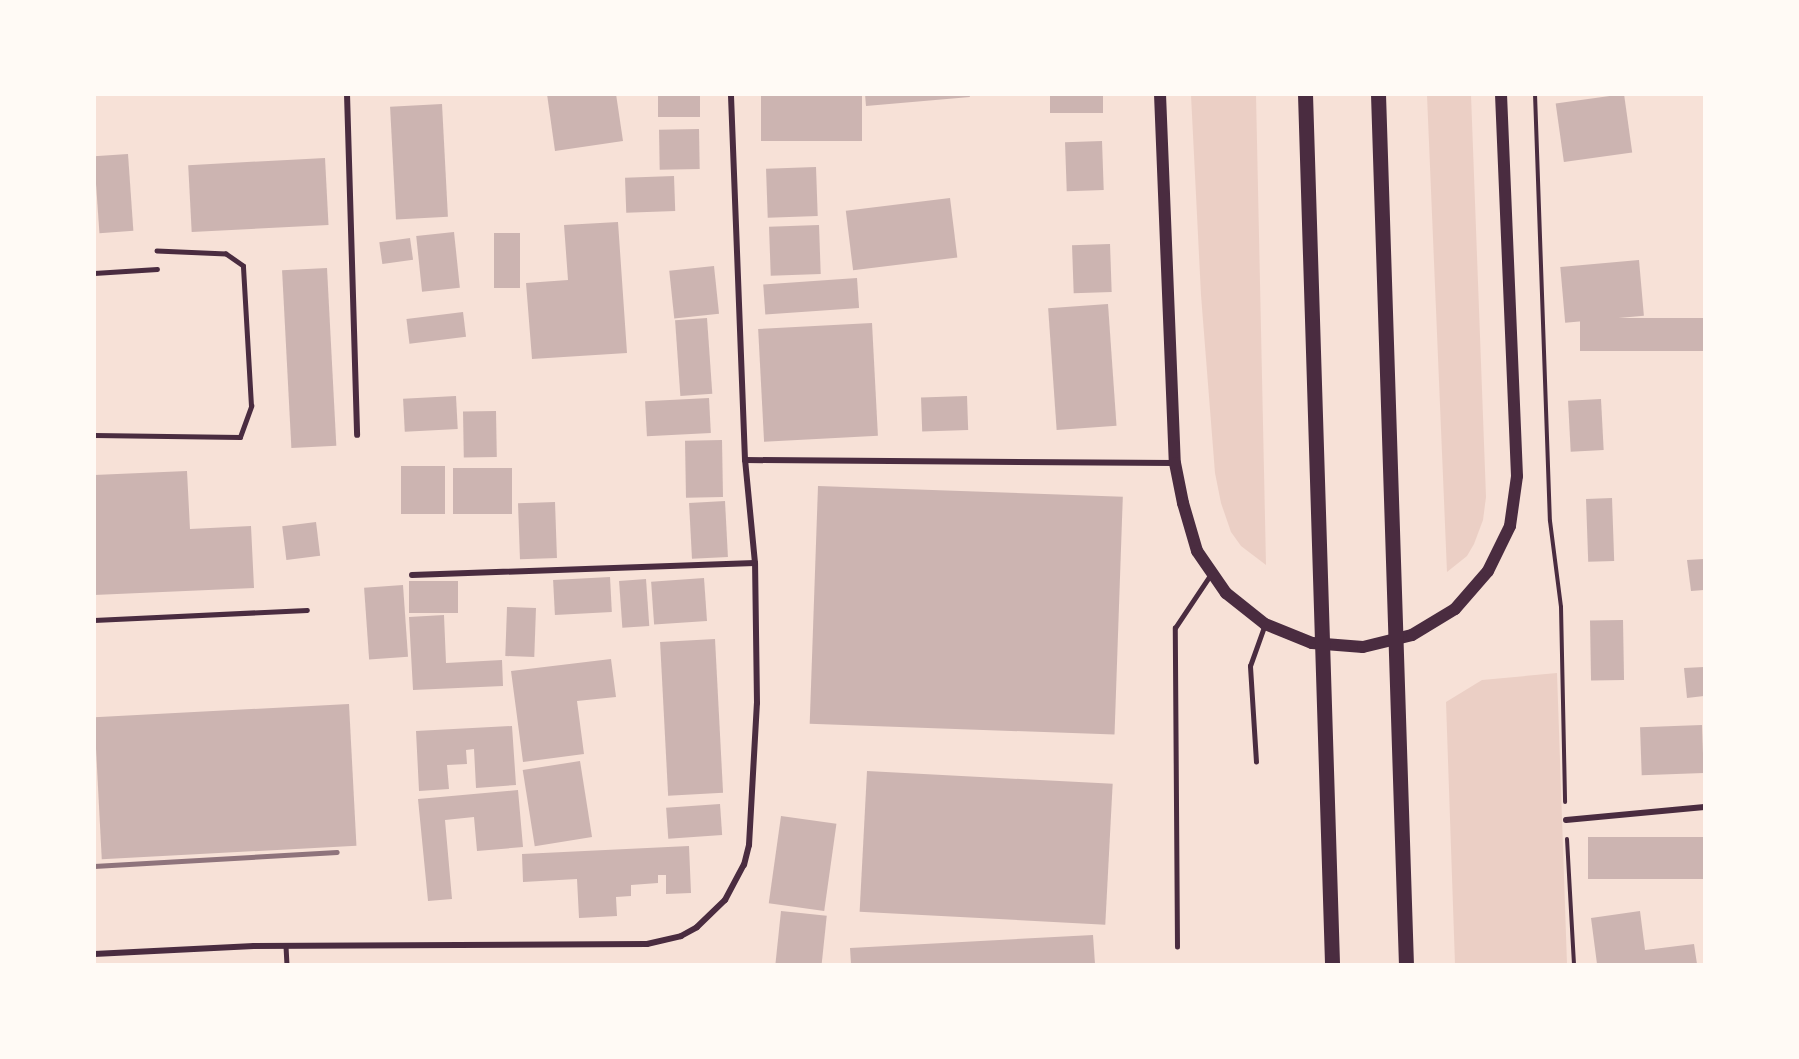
<!DOCTYPE html>
<html>
<head>
<meta charset="utf-8">
<style>
  body { margin:0 }
  #map { position:relative; width:1799px; height:1059px; overflow:hidden; background:#f7e1d7; font-family:Lato,sans-serif }
  div>[style] { position:absolute }
  [style*='--x'] { left:calc(var(--x)*1px); top:calc(var(--y)*1px); width:calc(var(--w)*1px); rotate:calc(var(--a)*1deg) }
  .green>* { inset:0; background:#ebcfc5 }
  .building>* { inset:0; background:#ccb4b1; transform-origin:0 0 }
  .path>* { height:4px; margin:-2px; padding:0 2px; transform-origin:2px; border-radius:2px; background:#4a2c40 }
  .service>* { height:4.5px; margin:-2.25px; padding:0 2.25px; transform-origin:2.25px; border-radius:2.25px; background:#4a2c40 }
  .minor>* { height:6px; margin:-3px; padding:0 3px; transform-origin:3px; border-radius:3px; background:#4a2c40 }
  .secondary>* { height:12px; margin:-6px; padding:0 6px; transform-origin:6px; border-radius:6px; background:#4a2c40 }
  .primary>* { height:15px; margin:-7.5px; padding:0 7.5px; transform-origin:7.5px; border-radius:7.5px; background:#4a2c40 }
  .rail>* { height:4.5px; margin:-2.25px; padding:0 2.25px; transform-origin:2.25px; border-radius:2.25px; background:#8f747c }
  span { translate:-50% -50%; white-space:nowrap; text-align:center; line-height:1.15; -webkit-text-stroke:6px #fffaf5; paint-order:stroke }
  .frame { position:absolute; inset:0; border:96px solid #fffaf5; pointer-events:none }
</style>
</head>
<body>
<div id="map">
  <div class="green">
    <i style="clip-path:polygon(1191px 95px,1256px 95px,1266px 565px,1241px 546px,1231px 532px,1221px 503px,1215px 473px,1201px 295px)"></i>
    <i style="clip-path:polygon(1427px 95px,1471px 95px,1486px 497px,1483px 520px,1474px 544px,1467px 556px,1447px 572px)"></i>
    <i style="clip-path:polygon(1557px 673px,1567px 964px,1455px 964px,1446px 702px,1482px 680px)"></i>
  </div>
  <div class="building">
    <i style="clip-path:polygon(547px 94px,616px 94px,623px 141px,555px 151px)"></i>
    <i style="left:658px;top:94px;width:42px;height:23px"></i>
    <i style="left:761px;top:94px;width:101px;height:47px"></i>
    <i style="clip-path:polygon(865px 94px,969px 94px,970px 97px,866px 106px)"></i>
    <i style="left:1050px;top:94px;width:53px;height:19px"></i>
    <i style="left:1624px;top:94px;width:59px;height:69px;rotate:82deg"></i>
    <i style="left:442px;top:104px;width:113px;height:52px;rotate:87deg"></i>
    <i style="left:699px;top:129px;width:40px;height:40px;rotate:89deg"></i>
    <i style="left:1102px;top:141px;width:49px;height:37px;rotate:88deg"></i>
    <i style="left:128px;top:154px;width:77px;height:34px;rotate:86deg"></i>
    <i style="left:325px;top:158px;width:67px;height:137px;rotate:87deg"></i>
    <i style="left:816px;top:167px;width:49px;height:50px;rotate:88deg"></i>
    <i style="left:674px;top:176px;width:35px;height:49px;rotate:88deg"></i>
    <i style="left:950px;top:198px;width:60px;height:105px;rotate:83deg"></i>
    <i style="clip-path:polygon(618px 222px,627px 353px,532px 359px,526px 283px,568px 280px,564px 225px)"></i>
    <i style="left:819px;top:225px;width:49px;height:50px;rotate:88deg"></i>
    <i style="left:454px;top:232px;width:56px;height:38px;rotate:84deg"></i>
    <i style="left:494px;top:233px;width:26px;height:55px"></i>
    <i style="left:410px;top:238px;width:22px;height:31px;rotate:82deg"></i>
    <i style="left:1110px;top:244px;width:48px;height:38px;rotate:88deg"></i>
    <i style="left:1639px;top:260px;width:56px;height:79px;rotate:85deg"></i>
    <i style="left:714px;top:266px;width:48px;height:45px;rotate:84deg"></i>
    <i style="left:327px;top:268px;width:178px;height:45px;rotate:87deg"></i>
    <i style="left:857px;top:278px;width:30px;height:94px;rotate:86deg"></i>
    <i style="left:1108px;top:304px;width:122px;height:60px;rotate:86deg"></i>
    <i style="left:463px;top:312px;width:25px;height:57px;rotate:83deg"></i>
    <i style="left:707px;top:318px;width:76px;height:32px;rotate:86deg"></i>
    <i style="left:1704px;top:318px;width:33px;height:124px;rotate:90deg"></i>
    <i style="left:872px;top:323px;width:113px;height:114px;rotate:87deg"></i>
    <i style="left:456px;top:396px;width:33px;height:53px;rotate:87deg"></i>
    <i style="left:967px;top:396px;width:34px;height:46px;rotate:88deg"></i>
    <i style="left:709px;top:398px;width:35px;height:64px;rotate:87deg"></i>
    <i style="left:1601px;top:399px;width:51px;height:33px;rotate:87deg"></i>
    <i style="left:496px;top:411px;width:46px;height:33px;rotate:89deg"></i>
    <i style="left:722px;top:440px;width:57px;height:37px;rotate:89deg"></i>
    <i style="left:401px;top:466px;width:44px;height:48px"></i>
    <i style="left:512px;top:468px;width:46px;height:59px;rotate:90deg"></i>
    <i style="clip-path:polygon(187px 471px,190px 529px,251px 526px,254px 588px,94px 595px,94px 475px)"></i>
    <i style="left:818px;top:486px;width:305px;height:238px;rotate:2deg"></i>
    <i style="left:1612px;top:498px;width:63px;height:26px;rotate:88deg"></i>
    <i style="left:725px;top:501px;width:56px;height:36px;rotate:87deg"></i>
    <i style="left:555px;top:502px;width:56px;height:37px;rotate:88deg"></i>
    <i style="left:316px;top:522px;width:34px;height:34px;rotate:83deg"></i>
    <i style="clip-path:polygon(1704px 559px,1704px 590px,1691px 591px,1687px 560px)"></i>
    <i style="left:610px;top:577px;width:35px;height:57px;rotate:87deg"></i>
    <i style="left:704px;top:578px;width:43px;height:53px;rotate:86deg"></i>
    <i style="left:646px;top:579px;width:47px;height:27px;rotate:86deg"></i>
    <i style="left:458px;top:581px;width:32px;height:49px;rotate:90deg"></i>
    <i style="left:403px;top:585px;width:72px;height:39px;rotate:86deg"></i>
    <i style="left:507px;top:607px;width:29px;height:49px;rotate:2deg"></i>
    <i style="clip-path:polygon(444px 615px,446px 663px,502px 660px,503px 686px,413px 690px,409px 617px)"></i>
    <i style="left:1623px;top:620px;width:60px;height:33px;rotate:89deg"></i>
    <i style="left:715px;top:639px;width:154px;height:55px;rotate:87deg"></i>
    <i style="clip-path:polygon(611px 659px,616px 697px,577px 701px,584px 754px,523px 762px,511px 671px)"></i>
    <i style="clip-path:polygon(1704px 667px,1704px 696px,1687px 698px,1684px 668px)"></i>
    <i style="left:349px;top:704px;width:142px;height:255px;rotate:87deg"></i>
    <i style="left:1702px;top:725px;width:48px;height:62px;rotate:88deg"></i>
    <i style="clip-path:polygon(512px 726px,516px 785px,476px 788px,474px 749px,466px 750px,467px 764px,447px 765px,449px 789px,419px 791px,416px 731px)"></i>
    <i style="left:580px;top:761px;width:77px;height:58px;rotate:81deg"></i>
    <i style="left:867px;top:771px;width:246px;height:141px;rotate:3deg"></i>
    <i style="clip-path:polygon(518px 790px,523px 847px,477px 851px,474px 817px,445px 820px,452px 899px,428px 901px,418px 799px)"></i>
    <i style="left:720px;top:804px;width:31px;height:54px;rotate:86deg"></i>
    <i style="left:781px;top:816px;width:56px;height:88px;rotate:8deg"></i>
    <i style="left:1704px;top:837px;width:42px;height:116px;rotate:90deg"></i>
    <i style="clip-path:polygon(689px 846px,691px 893px,666px 894px,666px 875px,658px 875px,658px 883px,631px 885px,631px 896px,616px 897px,617px 916px,579px 918px,577px 879px,523px 882px,522px 854px)"></i>
    <i style="left:781px;top:911px;width:46px;height:53px;rotate:6deg"></i>
    <i style="clip-path:polygon(1640px 911px,1645px 950px,1694px 944px,1697px 964px,1597px 964px,1591px 918px)"></i>
    <i style="clip-path:polygon(1093px 935px,1095px 964px,851px 964px,850px 948px)"></i>
  </div>
  <div class="path">
    <i style="--x:1535;--y:94;--w:427;--a:88"></i>
    <i style="--x:1550;--y:521;--w:87;--a:82.7"></i>
    <i style="--x:1561;--y:607;--w:195;--a:88.8"></i>
    <i style="--x:1567;--y:839;--w:125;--a:86.8"></i>
  </div>
  <div class="service">
    <i style="--x:94;--y:273;--w:63;--a:-3.6"></i>
    <i style="--x:94;--y:435;--w:146;--a:0.8"></i>
    <i style="--x:240;--y:437;--w:33;--a:-70"></i>
    <i style="--x:251;--y:406;--w:140;--a:-93.3"></i>
    <i style="--x:243;--y:266;--w:21;--a:-145"></i>
    <i style="--x:226;--y:254;--w:69;--a:-177.5"></i>
    <i style="--x:94;--y:620;--w:213;--a:-2.7"></i>
    <i style="--x:1256;--y:762;--w:96;--a:-93.6"></i>
    <i style="--x:1250;--y:666;--w:45;--a:-70.3"></i>
    <i style="--x:286;--y:946;--w:18;--a:87"></i>
    <i style="--x:1177;--y:947;--w:319;--a:-90.4"></i>
    <i style="--x:1175;--y:628;--w:65;--a:-56.3"></i>
  </div>
  <div class="minor">
    <i style="--x:347;--y:94;--w:341;--a:88.3"></i>
    <i style="--x:745;--y:460;--w:430;--a:0.4"></i>
    <i style="--x:412;--y:575;--w:343;--a:-2"></i>
    <i style="--x:1566;--y:820;--w:139;--a:-5.4"></i>
    <i style="--x:94;--y:954;--w:160;--a:-2.9"></i>
    <i style="--x:254;--y:946;--w:393;--a:-0.3"></i>
    <i style="--x:647;--y:944;--w:35;--a:-13"></i>
    <i style="--x:681;--y:936;--w:18;--a:-29"></i>
    <i style="--x:697;--y:927;--w:39;--a:-44"></i>
    <i style="--x:725;--y:900;--w:40;--a:-62"></i>
    <i style="--x:744;--y:865;--w:21;--a:-76"></i>
    <i style="--x:749;--y:845;--w:142;--a:-86.8"></i>
    <i style="--x:757;--y:703;--w:140;--a:-90.8"></i>
    <i style="--x:755;--y:563;--w:103;--a:-95.5"></i>
    <i style="--x:745;--y:460;--w:366;--a:-92.2"></i>
  </div>
  <div class="secondary">
    <i style="--x:1160;--y:94;--w:369;--a:87.7"></i>
    <i style="--x:1175;--y:463;--w:41;--a:78.7"></i>
    <i style="--x:1183;--y:503;--w:50;--a:73.7"></i>
    <i style="--x:1197;--y:551;--w:51;--a:55.4"></i>
    <i style="--x:1226;--y:593;--w:50;--a:38.5"></i>
    <i style="--x:1265;--y:624;--w:51;--a:22"></i>
    <i style="--x:1312;--y:643;--w:51;--a:4.5"></i>
    <i style="--x:1363;--y:647;--w:50;--a:-13.8"></i>
    <i style="--x:1412;--y:635;--w:50;--a:-31.2"></i>
    <i style="--x:1455;--y:609;--w:50;--a:-49"></i>
    <i style="--x:1488;--y:571;--w:50;--a:-63.9"></i>
    <i style="--x:1510;--y:526;--w:50;--a:-82"></i>
    <i style="--x:1517;--y:476;--w:382;--a:-92.4"></i>
  </div>
  <div class="primary">
    <i style="--x:1305;--y:94;--w:870;--a:88.22"></i>
    <i style="--x:1378;--y:94;--w:870;--a:88.16"></i>
  </div>
  <div class="rail">
    <i style="--x:94;--y:866;--w:243;--a:-3.3"></i>
  </div>
  <div class="frame"></div>
</div>
</body>
</html>
